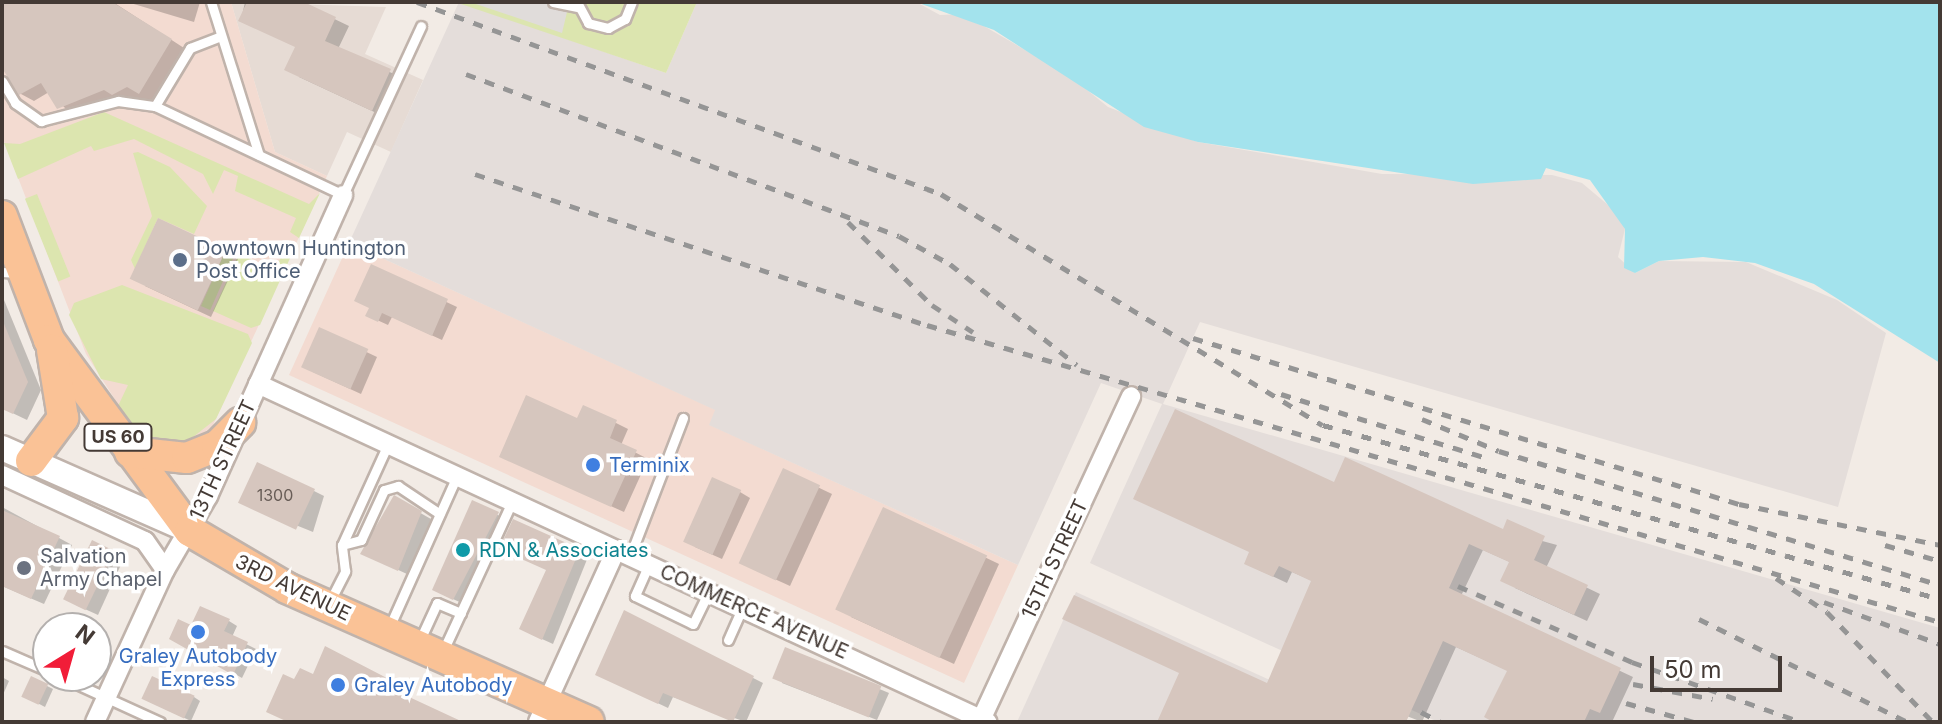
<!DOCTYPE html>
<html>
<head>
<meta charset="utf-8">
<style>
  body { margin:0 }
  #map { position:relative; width:1942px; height:724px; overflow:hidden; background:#f2ebe5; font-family:Inter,sans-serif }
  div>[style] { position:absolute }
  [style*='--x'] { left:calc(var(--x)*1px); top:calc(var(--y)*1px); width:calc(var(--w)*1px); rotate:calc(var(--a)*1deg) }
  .residential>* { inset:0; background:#e6dbd4 }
  .commercial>* { inset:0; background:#f3dbd1 }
  .industrial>* { inset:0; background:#e4ddda }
  .green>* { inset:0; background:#dce5af; transform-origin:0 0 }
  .parking>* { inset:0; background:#e0dcda }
  .water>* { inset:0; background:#a3e3ed }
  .shadow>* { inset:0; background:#0003 }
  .building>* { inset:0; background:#d6c6be; transform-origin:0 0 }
  .roads { filter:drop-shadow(2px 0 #c0b3ab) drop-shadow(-2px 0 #c0b3ab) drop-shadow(0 2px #c0b3ab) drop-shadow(0 -2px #c0b3ab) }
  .service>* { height:9px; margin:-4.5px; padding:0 4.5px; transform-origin:4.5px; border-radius:4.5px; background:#fff }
  .minor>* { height:18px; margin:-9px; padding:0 9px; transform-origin:9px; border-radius:9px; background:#fff }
  .tertiary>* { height:24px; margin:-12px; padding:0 12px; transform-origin:12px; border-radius:12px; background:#fff }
  .primary>* { height:30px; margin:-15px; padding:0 15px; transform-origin:15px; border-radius:15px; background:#fac296 }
  .rail>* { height:5px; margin-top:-2.5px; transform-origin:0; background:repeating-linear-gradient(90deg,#959595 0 10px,transparent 0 20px) }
  .dots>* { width:22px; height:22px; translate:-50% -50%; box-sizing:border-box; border:4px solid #fff; border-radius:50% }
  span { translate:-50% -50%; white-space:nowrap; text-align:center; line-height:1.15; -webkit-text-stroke:7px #fff; paint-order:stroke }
  .number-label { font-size:16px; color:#685d57 }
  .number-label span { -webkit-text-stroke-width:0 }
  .shield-label span { padding:2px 6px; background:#fff; border:2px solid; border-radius:6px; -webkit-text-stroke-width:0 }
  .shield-label { font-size:18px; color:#443a35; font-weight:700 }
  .service-label { font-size:20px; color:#4e5e75 }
  .left { translate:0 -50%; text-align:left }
  .street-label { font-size:20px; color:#443a35 }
  .shop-label { font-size:20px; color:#366cbe }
  .culture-label { font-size:20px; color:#0d838f }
  .worship-label { font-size:20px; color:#5b616d }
  .frame { position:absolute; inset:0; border:4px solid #443a35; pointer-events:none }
  .north { position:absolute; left:32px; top:612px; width:80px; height:80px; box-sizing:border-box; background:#fff; border:2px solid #b4b0ae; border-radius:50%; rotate:37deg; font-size:22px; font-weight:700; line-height:32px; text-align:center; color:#443a35 }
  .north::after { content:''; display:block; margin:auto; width:28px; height:36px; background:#f11d38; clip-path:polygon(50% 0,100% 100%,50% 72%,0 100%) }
  .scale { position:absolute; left:1650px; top:656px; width:132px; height:36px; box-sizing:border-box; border:4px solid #443a35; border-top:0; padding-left:10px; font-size:24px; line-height:28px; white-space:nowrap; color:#443a35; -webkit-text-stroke:6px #fff; paint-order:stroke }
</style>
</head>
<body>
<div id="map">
  <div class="residential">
    <i style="clip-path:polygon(231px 2px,386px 7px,365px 54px,423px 80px,391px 152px,347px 132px,327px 176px,275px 152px)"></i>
  </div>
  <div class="commercial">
    <i style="clip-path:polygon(2px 2px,231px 2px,275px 152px,327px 176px,213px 425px,200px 437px,151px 442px,137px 434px,86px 354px,2px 136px)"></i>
    <i style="clip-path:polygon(349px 243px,716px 410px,710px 425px,1018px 565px,964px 683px,289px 375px)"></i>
  </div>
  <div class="industrial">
    <i style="clip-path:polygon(459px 2px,666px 73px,697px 2px,916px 2px,940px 15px,963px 14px,1070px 76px,1108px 107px,1198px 142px,1382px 174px,1552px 175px,1582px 183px,1620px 215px,1625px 229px,1618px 257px,1635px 273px,1659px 261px,1746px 262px,1837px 300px,1886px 333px,1838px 507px,1200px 322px,1163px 404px,1940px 628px,1940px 722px,1438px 722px,1090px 563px,1162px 404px,1101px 383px,1018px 565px,709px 425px,715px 410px,349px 243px)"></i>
    <i style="clip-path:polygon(1076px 592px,1362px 722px,1017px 722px)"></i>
  </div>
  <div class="green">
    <i style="clip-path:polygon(455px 2px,697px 2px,666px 73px)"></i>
    <i style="clip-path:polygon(104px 112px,309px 204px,320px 193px,299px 238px,290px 232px,296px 218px,235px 191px,238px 176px,224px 170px,213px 194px,203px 174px,134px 139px,94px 151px,91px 146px,18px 179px,4px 143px,20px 144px)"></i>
    <i style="clip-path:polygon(138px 152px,170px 167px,207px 206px,194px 234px,158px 218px,135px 269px,131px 260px,152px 216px,133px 153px)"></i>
    <i style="left:37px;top:194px;width:89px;height:13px;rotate:68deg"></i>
    <i style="left:225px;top:252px;width:10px;height:59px;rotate:24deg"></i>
    <i style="clip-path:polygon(239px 254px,274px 270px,282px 256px,291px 256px,260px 325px,251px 328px,213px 311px)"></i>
    <i style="clip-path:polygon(122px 285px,248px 334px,252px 343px,216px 419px,188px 441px,140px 436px,118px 406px,128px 385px,101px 379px,69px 315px,74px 303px)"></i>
  </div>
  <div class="parking">
    <i style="clip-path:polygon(470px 2px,568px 2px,569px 4px,562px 33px)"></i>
  </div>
  <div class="water">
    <i style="clip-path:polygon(916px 2px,1940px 2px,1940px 363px,1814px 284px,1755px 263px,1703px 257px,1659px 261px,1635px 273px,1624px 268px,1625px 229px,1590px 180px,1546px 168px,1541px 179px,1473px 184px,1198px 142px,1144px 127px,994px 30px)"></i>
  </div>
  <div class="shadow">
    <i style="clip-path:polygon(2px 2px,113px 2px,184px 48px,153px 100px,119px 96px,72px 115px,49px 92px,34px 101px,21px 94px,2px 62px)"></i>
    <i style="clip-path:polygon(127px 2px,200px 2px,194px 22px)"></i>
    <i style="clip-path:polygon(245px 2px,299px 2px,349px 26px,338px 49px,403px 78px,385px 117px,299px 77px,297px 47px,241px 20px)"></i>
    <i style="clip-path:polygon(225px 251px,238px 259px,211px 317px,145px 286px)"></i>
    <i style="clip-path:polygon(372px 267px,457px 307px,442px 340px,392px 317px,388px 325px,377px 320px)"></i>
    <i style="clip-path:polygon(2px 295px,41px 390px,27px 420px,2px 408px)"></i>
    <i style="clip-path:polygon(320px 330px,377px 357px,361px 394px,313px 372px)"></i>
    <i style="clip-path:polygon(584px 407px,628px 429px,621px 445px,648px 459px,624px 512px,513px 462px,578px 421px)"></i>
    <i style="clip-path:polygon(784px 471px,832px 494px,790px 586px,755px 570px)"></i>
    <i style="clip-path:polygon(1335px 485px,1557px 545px,1546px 568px,1600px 594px,1587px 621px,1515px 588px,1510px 562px,1483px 550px,1461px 596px,1633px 677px,1612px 722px,1496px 722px,1509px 671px,1456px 647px,1422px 722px,1358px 697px,1372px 722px,1159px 722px,1268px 686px,1313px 581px,1292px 572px,1287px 583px,1259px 570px)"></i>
    <i style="clip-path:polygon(314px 491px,324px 496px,313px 532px,246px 505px)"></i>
    <i style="clip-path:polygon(740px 492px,750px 498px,722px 559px,695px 547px)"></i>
    <i style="clip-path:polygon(394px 498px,431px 519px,409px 575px,373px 558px)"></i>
    <i style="clip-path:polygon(473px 503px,508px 520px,464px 604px,444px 595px)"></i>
    <i style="clip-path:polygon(2px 507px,72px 545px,44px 604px,2px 586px)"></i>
    <i style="clip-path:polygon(884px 509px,999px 564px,954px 664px,851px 617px)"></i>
    <i style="clip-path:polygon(93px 543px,124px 558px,98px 615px,76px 605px)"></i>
    <i style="clip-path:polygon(579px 551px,588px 557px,553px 644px,531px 634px)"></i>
    <i style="clip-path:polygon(625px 613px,763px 683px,746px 722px,673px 697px,668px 708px,607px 679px)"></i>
    <i style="clip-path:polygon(229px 621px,237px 626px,232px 637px,256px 649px,242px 678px,172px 638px)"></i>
    <i style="clip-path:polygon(786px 650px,889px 693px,877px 720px,782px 683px)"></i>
    <i style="clip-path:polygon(2px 677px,9px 681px,2px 697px)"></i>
    <i style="clip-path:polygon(47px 686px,53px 689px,45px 707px,24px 696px)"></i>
    <i style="clip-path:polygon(194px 697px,200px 701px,191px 721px,150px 702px)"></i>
  </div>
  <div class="building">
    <i style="clip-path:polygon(2px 2px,112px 2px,172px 39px,139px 94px,127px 87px,112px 95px,104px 90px,57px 109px,41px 83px,19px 95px,2px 68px)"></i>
    <i style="clip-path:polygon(247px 2px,304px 2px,336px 17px,325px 41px,391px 69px,372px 111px,284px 70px,295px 47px,238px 21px)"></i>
    <i style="left:158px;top:218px;width:75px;height:67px;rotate:25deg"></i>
    <i style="clip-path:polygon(371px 264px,448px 299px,432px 336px,382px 313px,378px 322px,365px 316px,369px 308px,354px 301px)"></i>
    <i style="clip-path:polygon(2px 319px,28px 382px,13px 414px,2px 409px)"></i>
    <i style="left:319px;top:327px;width:54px;height:44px;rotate:24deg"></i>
    <i style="clip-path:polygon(526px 395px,577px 418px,583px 405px,617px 420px,610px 438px,637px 450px,611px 507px,499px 457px)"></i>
    <i style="clip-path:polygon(1175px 409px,1334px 482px,1345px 457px,1503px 529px,1507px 519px,1545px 536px,1534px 560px,1588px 585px,1574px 615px,1500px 581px,1509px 562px,1469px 544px,1449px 588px,1621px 668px,1600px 713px,1590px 709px,1584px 722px,1493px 722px,1484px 717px,1507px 671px,1443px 641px,1406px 722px,1157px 722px,1179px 673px,1062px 619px,1074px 595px,1267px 683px,1311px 581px,1279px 566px,1273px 577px,1244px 564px,1249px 552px,1133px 499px)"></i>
    <i style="left:257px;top:462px;width:64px;height:45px;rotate:25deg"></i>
    <i style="left:783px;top:468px;width:41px;height:105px;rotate:25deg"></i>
    <i style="left:712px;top:477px;width:32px;height:71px;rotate:24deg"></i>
    <i style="clip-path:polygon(394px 495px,422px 511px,398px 571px,360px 554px)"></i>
    <i style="clip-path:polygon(472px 500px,499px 512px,453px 600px,432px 590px)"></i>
    <i style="left:883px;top:507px;width:115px;height:113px;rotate:25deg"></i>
    <i style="clip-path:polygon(2px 510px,60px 536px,31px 599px,2px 586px)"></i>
    <i style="clip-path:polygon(513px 519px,580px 549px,542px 640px,519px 629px,546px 570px,499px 549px)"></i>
    <i style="left:92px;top:540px;width:25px;height:66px;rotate:26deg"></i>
    <i style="clip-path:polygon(200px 606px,230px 619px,224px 631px,248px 642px,233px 675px,169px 639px,178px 619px,191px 625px)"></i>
    <i style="clip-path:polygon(624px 610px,754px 676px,733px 722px,663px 693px,658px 704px,595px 675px)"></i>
    <i style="clip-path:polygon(325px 646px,410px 690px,407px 696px,463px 722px,288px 722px,266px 712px,283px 674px,294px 679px,300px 668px,313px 674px)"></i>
    <i style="left:785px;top:647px;width:104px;height:34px;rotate:22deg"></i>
    <i style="left:31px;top:676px;width:19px;height:23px;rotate:25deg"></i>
    <i style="left:152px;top:676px;width:47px;height:25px;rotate:25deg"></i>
  </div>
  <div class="roads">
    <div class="service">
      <i style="--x:211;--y:2;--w:160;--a:72.6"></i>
      <i style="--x:553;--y:2;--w:25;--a:12"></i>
      <i style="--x:577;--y:2;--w:24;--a:62"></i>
      <i style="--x:588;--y:23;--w:21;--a:14"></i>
      <i style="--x:608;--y:28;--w:19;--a:-28"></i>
      <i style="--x:625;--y:19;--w:18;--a:-68"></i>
      <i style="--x:2;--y:81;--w:26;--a:59"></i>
      <i style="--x:15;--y:103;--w:32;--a:35"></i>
      <i style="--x:41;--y:121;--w:80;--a:-14.6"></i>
      <i style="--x:118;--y:101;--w:37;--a:8"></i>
      <i style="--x:155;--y:106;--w:208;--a:25.3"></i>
      <i style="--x:343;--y:195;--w:186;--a:-65.2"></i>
      <i style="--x:155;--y:106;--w:68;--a:-58.9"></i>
      <i style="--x:190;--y:48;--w:33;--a:-21"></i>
      <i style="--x:2;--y:272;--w:17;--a:3"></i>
      <i style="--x:342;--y:545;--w:20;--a:-15"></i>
      <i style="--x:361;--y:540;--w:55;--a:-65.3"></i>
      <i style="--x:384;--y:490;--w:15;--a:-16"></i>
      <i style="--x:398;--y:486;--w:50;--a:33.7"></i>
      <i style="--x:630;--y:556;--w:148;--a:-69"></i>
      <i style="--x:649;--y:564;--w:35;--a:114"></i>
      <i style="--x:635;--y:596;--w:64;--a:25.8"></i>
      <i style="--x:693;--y:624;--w:37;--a:-64"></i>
      <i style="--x:329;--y:603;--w:36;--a:-63"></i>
      <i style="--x:345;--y:571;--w:26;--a:-97"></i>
      <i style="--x:342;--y:545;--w:111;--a:-65.5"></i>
      <i style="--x:388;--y:630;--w:169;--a:-65.9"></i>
      <i style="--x:728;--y:640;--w:36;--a:-66"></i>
      <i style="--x:419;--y:642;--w:43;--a:-65.2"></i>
      <i style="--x:437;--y:603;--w:26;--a:23"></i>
      <i style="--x:2;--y:651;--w:50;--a:23.5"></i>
      <i style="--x:443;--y:651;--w:164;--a:-65.2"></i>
      <i style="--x:59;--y:676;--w:111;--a:24.5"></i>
    </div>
    <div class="minor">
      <i style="--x:258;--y:384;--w:804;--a:24.87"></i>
      <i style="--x:2;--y:475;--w:157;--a:24.8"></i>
      <i style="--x:145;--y:541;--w:35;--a:55"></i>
      <i style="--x:95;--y:722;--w:167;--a:-65.3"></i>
      <i style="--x:165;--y:570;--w:86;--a:-59.8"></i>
      <i style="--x:208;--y:496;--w:330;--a:-65.8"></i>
      <i style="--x:538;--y:722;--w:189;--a:-65.6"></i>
      <i style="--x:980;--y:722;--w:359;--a:-65.1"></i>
    </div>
    <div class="tertiary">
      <i style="--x:2;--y:448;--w:206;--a:23.8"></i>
    </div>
    <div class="primary">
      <i style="--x:2;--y:216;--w:133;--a:69.2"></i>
      <i style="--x:49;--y:340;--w:237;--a:53.6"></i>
      <i style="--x:190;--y:531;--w:113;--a:30.4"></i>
      <i style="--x:287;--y:588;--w:330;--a:23.9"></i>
      <i style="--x:130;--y:452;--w:57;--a:6"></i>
      <i style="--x:187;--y:458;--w:32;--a:-22"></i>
      <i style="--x:217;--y:446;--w:33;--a:-45"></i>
      <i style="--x:31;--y:461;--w:54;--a:-53.3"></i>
      <i style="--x:63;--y:418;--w:69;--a:-99.2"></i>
    </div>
  </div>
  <div class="rail">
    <i style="--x:417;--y:2;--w:558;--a:20.12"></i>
    <i style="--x:941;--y:194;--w:446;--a:31.2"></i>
    <i style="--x:1323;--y:425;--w:641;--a:15.75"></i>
    <i style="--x:466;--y:74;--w:462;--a:20.5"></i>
    <i style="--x:899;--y:236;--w:58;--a:28.8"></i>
    <i style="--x:950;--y:264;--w:162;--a:38.5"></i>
    <i style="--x:475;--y:174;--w:477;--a:18.5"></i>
    <i style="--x:927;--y:325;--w:1056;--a:16.34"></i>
    <i style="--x:848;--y:222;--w:118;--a:44.7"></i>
    <i style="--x:932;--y:305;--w:49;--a:33.4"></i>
    <i style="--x:1193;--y:338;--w:571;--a:16.91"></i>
    <i style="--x:1739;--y:504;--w:205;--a:11.5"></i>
    <i style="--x:1281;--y:394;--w:216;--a:17.3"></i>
    <i style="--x:1422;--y:419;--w:83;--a:22.6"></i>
    <i style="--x:1499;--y:451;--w:461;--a:16.9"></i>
    <i style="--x:1885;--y:545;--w:57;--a:16.2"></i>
    <i style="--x:1776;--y:578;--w:61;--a:33.7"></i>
    <i style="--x:1827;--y:612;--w:153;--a:46.1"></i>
    <i style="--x:1458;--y:586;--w:190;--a:23.6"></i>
    <i style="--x:1632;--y:662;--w:179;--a:19.5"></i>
    <i style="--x:1824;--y:602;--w:123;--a:19.9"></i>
    <i style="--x:1699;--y:619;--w:232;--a:26.3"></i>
    <i style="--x:1633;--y:684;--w:81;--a:10.6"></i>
    <i style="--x:1626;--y:703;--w:71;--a:15.6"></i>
    <i style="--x:1421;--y:712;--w:22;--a:27"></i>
  </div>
  <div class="dots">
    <i style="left:180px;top:260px;background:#5c6f8a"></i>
    <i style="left:593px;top:465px;background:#3f7fe0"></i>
    <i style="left:463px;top:550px;background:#0f9aa8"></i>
    <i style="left:24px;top:568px;background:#6b7280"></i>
    <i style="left:198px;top:632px;background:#3f7fe0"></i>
    <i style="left:338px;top:685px;background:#3f7fe0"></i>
  </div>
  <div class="number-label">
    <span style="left:275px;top:495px">1300</span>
  </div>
  <div class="shield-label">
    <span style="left:118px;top:437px">US 60</span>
  </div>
  <div class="service-label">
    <span class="left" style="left:196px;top:260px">Downtown Huntington<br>Post Office</span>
  </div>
  <div class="street-label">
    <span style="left:223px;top:460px;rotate:-65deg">13TH STREET</span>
    <span style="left:1055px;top:559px;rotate:-65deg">15TH STREET</span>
    <span style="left:293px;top:588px;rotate:26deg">3RD AVENUE</span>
    <span style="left:754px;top:612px;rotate:24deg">COMMERCE AVENUE</span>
  </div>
  <div class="shop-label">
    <span class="left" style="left:609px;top:465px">Terminix</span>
    <span style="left:198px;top:668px">Graley Autobody<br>Express</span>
    <span class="left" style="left:354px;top:685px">Graley Autobody</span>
  </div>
  <div class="culture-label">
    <span class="left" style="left:479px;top:550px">RDN &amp; Associates</span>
  </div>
  <div class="worship-label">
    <span class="left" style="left:40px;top:568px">Salvation<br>Army Chapel</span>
  </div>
  <div class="frame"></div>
  <div class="north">N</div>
  <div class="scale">50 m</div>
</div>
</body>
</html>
